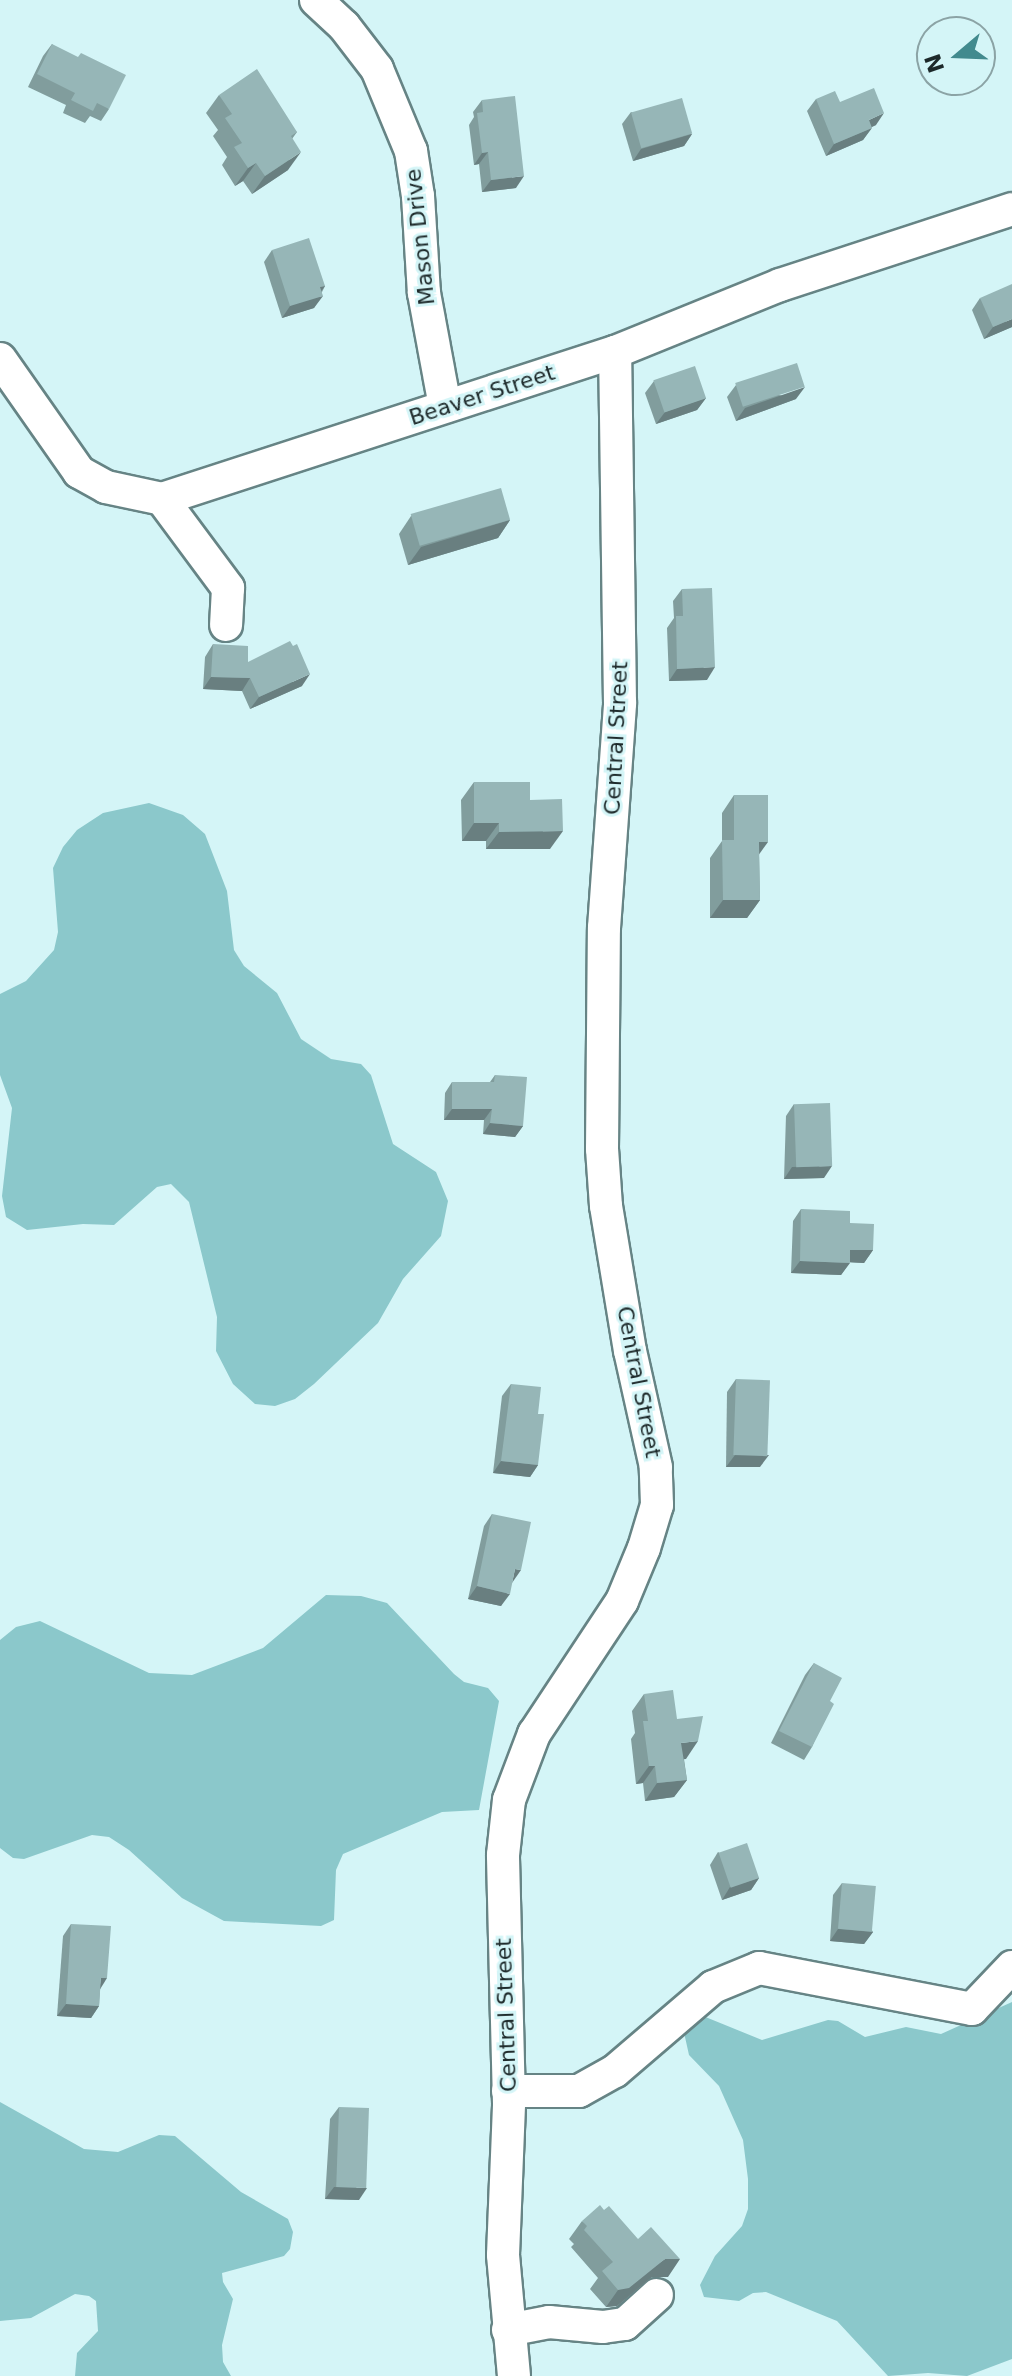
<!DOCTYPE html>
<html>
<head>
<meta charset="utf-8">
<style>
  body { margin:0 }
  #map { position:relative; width:1012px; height:2376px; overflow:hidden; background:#d4f5f7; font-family:"DejaVu Sans",sans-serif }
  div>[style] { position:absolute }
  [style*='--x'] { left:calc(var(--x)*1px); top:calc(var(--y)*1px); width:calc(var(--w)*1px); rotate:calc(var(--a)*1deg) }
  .green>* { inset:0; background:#8bc8cb }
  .roads { filter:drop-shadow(2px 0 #668485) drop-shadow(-2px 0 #668485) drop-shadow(0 2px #668485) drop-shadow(0 -2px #668485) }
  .minor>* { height:32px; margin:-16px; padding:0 16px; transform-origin:16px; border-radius:16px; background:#fff }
  .wall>* { inset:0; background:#819d9d }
  .shaded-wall>* { inset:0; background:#697f80 }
  .building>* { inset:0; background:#96b6b7; transform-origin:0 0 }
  span { translate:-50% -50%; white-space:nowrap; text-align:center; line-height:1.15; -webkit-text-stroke:6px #d4f5f7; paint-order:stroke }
  .street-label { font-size:22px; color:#1d292a }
  .north { position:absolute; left:916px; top:16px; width:80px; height:80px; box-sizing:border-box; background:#d4f5f7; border:2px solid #8ba3a5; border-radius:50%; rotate:251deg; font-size:22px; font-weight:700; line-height:32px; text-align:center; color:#1d292a }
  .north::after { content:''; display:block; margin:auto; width:28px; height:36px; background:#428a8e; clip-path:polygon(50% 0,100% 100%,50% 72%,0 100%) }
</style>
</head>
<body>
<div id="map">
  <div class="green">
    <i style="clip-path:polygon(149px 803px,183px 815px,205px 834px,227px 891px,234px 950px,244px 966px,277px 993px,301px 1039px,331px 1059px,361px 1064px,371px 1075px,393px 1144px,436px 1172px,448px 1201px,441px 1236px,403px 1279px,378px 1323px,314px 1384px,295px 1399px,275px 1406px,255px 1404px,233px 1384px,216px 1351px,217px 1317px,189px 1202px,171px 1184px,157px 1187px,114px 1225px,83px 1224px,27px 1230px,6px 1217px,2px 1196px,12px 1108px,0 1075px,0 994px,26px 981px,54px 950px,58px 932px,53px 868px,63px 847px,77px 830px,103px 813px)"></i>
    <i style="clip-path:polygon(326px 1595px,361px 1596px,387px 1603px,454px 1674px,464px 1682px,488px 1688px,499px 1701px,479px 1810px,442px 1812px,343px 1854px,336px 1870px,334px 1920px,321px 1926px,224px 1921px,182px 1898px,129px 1850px,109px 1837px,92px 1835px,24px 1859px,13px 1858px,0 1848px,0 1640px,16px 1627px,40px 1621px,149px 1673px,192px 1675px,263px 1648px)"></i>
    <i style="clip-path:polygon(1012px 2002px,1012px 2359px,967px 2376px,928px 2373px,888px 2376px,837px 2321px,766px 2292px,753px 2293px,739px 2301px,704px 2297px,700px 2285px,715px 2256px,742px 2226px,748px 2209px,748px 2179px,743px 2140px,719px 2086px,689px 2055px,683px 2028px,703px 2016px,762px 2040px,828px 2020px,838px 2021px,865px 2037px,906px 2027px,941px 2034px)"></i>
    <i style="clip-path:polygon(0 2102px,84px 2149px,118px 2152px,159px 2135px,175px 2136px,241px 2192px,288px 2219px,293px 2232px,290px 2249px,284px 2256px,222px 2273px,223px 2282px,233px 2299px,222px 2345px,223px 2362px,231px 2376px,75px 2376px,77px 2353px,98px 2331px,96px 2301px,89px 2296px,75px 2294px,31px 2318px,0 2321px)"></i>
  </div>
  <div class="roads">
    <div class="minor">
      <i style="--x:316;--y:0;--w:38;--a:43"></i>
      <i style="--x:344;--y:26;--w:54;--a:52.5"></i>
      <i style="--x:377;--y:69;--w:89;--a:67.5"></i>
      <i style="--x:411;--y:151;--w:46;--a:81.2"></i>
      <i style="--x:418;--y:196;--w:97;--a:86.5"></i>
      <i style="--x:424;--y:293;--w:115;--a:79.5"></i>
      <i style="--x:0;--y:359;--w:138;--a:55"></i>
      <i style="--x:79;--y:472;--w:31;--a:29"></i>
      <i style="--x:106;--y:487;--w:57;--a:12.1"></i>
      <i style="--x:162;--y:499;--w:476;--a:-18"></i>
      <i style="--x:615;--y:352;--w:178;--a:-22.1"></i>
      <i style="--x:780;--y:285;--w:244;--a:-18.1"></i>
      <i style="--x:162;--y:499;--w:111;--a:53.4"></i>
      <i style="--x:228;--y:588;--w:37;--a:93"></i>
      <i style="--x:508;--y:2091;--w:71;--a:0"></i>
      <i style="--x:579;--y:2091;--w:41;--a:-29.1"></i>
      <i style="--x:615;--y:2071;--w:129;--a:-40.6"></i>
      <i style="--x:713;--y:1987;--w:50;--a:-22.4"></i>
      <i style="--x:759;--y:1968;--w:217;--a:10.9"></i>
      <i style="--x:972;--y:2009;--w:58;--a:-46.4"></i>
      <i style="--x:508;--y:2330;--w:42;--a:-11"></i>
      <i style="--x:549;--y:2322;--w:54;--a:5.3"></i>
      <i style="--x:603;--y:2327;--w:22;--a:-8"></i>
      <i style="--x:625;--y:2324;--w:43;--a:-42.2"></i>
      <i style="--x:514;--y:2376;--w:121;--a:-95.2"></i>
      <i style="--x:503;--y:2255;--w:152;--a:-87.7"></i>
      <i style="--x:509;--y:2103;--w:248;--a:-91.4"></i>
      <i style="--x:503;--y:1855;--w:55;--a:-83.8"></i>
      <i style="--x:509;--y:1800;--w:71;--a:-69.3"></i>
      <i style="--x:534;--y:1734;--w:159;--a:-56.5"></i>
      <i style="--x:622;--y:1601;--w:57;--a:-67.5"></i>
      <i style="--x:644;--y:1548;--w:45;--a:-73.2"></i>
      <i style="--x:657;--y:1505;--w:38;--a:-92"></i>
      <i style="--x:656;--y:1467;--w:119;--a:-102.6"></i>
      <i style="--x:630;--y:1351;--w:147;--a:-99.4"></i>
      <i style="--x:606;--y:1206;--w:57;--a:-94"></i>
      <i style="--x:602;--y:1149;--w:221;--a:-89.5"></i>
      <i style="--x:604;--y:928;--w:226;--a:-85.9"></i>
      <i style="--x:620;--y:703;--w:351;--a:-90.8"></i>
    </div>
  </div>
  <div class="wall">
    <i style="clip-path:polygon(52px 44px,109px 109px,101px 121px,90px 116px,85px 123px,63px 113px,66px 105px,28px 87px,43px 56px)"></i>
    <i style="clip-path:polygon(219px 95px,297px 132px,292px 139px,288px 170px,252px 194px,243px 181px,235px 186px,222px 165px,227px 157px,213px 136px,218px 130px,206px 113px)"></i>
    <i style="clip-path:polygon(816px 99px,840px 102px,876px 125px,872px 127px,863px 140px,826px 156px,807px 111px)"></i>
    <i style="clip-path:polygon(482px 100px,516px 188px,482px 192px,479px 164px,474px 165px,469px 125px,474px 117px,473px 112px)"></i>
    <i style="clip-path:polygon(631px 112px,692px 134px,684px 146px,633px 161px,622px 124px)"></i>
    <i style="clip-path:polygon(272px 250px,325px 286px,314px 308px,282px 318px,264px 262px)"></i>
    <i style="clip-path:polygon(980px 298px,1012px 327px,984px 339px,972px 310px)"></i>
    <i style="clip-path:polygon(654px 381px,706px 398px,697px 410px,656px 424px,645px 393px)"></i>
    <i style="clip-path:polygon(736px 385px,796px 399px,736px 421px,727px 397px)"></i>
    <i style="clip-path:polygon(411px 516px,510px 520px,498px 538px,408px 565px,399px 534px)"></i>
    <i style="clip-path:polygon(682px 589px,707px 680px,669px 681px,667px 628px,674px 618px,673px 601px)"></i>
    <i style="clip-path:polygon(213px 644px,248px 662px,302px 686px,250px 709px,242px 691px,203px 689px,205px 657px)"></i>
    <i style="clip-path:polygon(474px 782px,530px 800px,550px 849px,486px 849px,486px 841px,462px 841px,461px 800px)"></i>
    <i style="clip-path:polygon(734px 795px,759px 855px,760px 900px,747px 918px,710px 918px,710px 858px,722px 841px,722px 813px)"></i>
    <i style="clip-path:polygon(495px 1075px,523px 1126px,515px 1137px,483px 1134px,484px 1120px,444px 1120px,445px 1093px,452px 1082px,490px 1082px)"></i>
    <i style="clip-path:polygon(794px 1104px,824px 1178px,784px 1179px,786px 1116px)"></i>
    <i style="clip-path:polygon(801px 1209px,850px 1223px,873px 1250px,864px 1263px,850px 1262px,841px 1275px,791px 1273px,793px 1221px)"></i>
    <i style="clip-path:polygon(736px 1379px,760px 1467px,726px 1467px,727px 1392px)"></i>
    <i style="clip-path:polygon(511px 1384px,538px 1414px,538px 1465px,530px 1477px,493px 1473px,502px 1396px)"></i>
    <i style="clip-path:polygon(492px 1514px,512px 1582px,501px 1606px,468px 1599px,484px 1526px)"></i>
    <i style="clip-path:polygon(814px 1663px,830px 1701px,812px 1747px,804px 1760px,771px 1743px,805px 1675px)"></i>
    <i style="clip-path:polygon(644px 1694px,686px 1759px,684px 1759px,687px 1780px,674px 1797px,645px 1801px,643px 1783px,636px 1784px,631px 1739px,635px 1733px,632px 1711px)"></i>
    <i style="clip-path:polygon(718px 1852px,759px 1878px,751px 1890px,722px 1900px,710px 1865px)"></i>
    <i style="clip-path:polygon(842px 1883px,873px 1932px,864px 1944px,830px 1941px,833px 1895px)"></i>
    <i style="clip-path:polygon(71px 1924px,100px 1988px,99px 2006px,91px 2018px,57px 2016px,63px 1936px)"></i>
    <i style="clip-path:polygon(339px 2107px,359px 2200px,325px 2199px,330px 2119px)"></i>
    <i style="clip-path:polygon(582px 2221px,668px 2277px,652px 2277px,617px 2306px,606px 2307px,590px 2289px,598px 2278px,571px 2247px,574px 2244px,569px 2239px)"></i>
  </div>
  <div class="shaded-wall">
    <i style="clip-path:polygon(884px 113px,876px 125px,860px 132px,869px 120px)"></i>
    <i style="clip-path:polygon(872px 128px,863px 140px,826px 156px,834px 144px)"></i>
    <i style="clip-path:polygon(692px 134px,684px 146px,633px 161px,641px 149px)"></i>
    <i style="clip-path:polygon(301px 152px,288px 170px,252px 194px,265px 176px)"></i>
    <i style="clip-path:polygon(488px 152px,479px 164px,474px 165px,482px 153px)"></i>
    <i style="clip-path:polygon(256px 163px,243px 181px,235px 186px,248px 168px)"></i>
    <i style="clip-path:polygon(524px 176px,516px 188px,482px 192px,491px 180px)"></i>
    <i style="clip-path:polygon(325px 286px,317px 297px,323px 296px,314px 308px,282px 318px,290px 306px,320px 287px)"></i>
    <i style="clip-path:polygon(1012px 319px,1012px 327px,984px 339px,993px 327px)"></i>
    <i style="clip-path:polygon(805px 387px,796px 399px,736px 421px,745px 408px)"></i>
    <i style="clip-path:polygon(706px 398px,697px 410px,656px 424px,665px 412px)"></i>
    <i style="clip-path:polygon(510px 520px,498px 538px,408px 565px,421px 547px)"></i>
    <i style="clip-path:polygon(715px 667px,707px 680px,669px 681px,677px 669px)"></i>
    <i style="clip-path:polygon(310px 674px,302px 686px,250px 709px,259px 697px)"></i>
    <i style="clip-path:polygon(211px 677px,250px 678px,242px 691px,203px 689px)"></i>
    <i style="clip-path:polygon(474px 823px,499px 823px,486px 841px,462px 841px)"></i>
    <i style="clip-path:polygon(563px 831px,550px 849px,486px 849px,499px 832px)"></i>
    <i style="clip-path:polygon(759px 842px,768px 842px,755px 860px)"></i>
    <i style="clip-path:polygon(723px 900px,760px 900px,747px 918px,710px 918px)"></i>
    <i style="clip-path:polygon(452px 1109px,492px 1109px,484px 1120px,444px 1120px)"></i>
    <i style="clip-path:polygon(490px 1123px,523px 1126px,515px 1137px,483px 1134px)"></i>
    <i style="clip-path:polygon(832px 1166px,824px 1178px,784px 1179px,792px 1167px)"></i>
    <i style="clip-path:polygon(850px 1250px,873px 1250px,864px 1263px,842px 1262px)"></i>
    <i style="clip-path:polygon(800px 1261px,850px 1263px,841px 1275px,791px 1273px)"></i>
    <i style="clip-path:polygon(735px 1455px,769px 1455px,760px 1467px,726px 1467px)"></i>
    <i style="clip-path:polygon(501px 1461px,538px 1465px,530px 1477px,493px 1473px)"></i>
    <i style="clip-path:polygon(515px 1569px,521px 1570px,512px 1583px)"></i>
    <i style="clip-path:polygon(477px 1586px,510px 1594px,501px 1606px,468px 1599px)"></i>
    <i style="clip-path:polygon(698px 1741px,686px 1759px,669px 1761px,681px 1743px)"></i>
    <i style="clip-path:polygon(649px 1766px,655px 1766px,643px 1783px,636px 1784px)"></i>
    <i style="clip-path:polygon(687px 1780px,674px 1797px,645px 1801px,657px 1783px)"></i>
    <i style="clip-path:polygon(759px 1878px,751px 1890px,722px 1900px,730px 1887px)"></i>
    <i style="clip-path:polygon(838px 1929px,873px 1932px,864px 1944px,830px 1941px)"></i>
    <i style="clip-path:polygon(101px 1978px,107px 1978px,99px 1991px)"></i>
    <i style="clip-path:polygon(66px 2004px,99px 2006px,91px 2018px,57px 2016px)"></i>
    <i style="clip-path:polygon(334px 2187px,367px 2188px,359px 2200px,325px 2199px)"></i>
    <i style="clip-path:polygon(665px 2259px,680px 2259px,668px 2277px,652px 2277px,617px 2306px,606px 2307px,618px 2290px)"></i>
  </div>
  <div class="building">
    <i style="clip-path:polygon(52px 44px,78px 57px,81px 53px,126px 75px,109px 109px,97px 103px,93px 111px,71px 100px,75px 93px,37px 74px)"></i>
    <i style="clip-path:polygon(257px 69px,297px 132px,291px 136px,301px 152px,265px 176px,256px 163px,248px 168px,234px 147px,242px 143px,225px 118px,232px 114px,219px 95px)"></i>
    <i style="clip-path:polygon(874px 88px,884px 113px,869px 120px,872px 128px,834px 144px,816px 99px,835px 91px,840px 102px)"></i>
    <i style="clip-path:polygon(515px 96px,524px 176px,491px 180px,488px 152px,482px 153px,477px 113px,483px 112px,482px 100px)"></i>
    <i style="left:682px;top:98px;width:37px;height:53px;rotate:74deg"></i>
    <i style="clip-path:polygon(309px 238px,325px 286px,320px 287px,323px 296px,290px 306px,272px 250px)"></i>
    <i style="clip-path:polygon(1012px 284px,1012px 319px,993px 327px,980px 298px)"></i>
    <i style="left:797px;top:363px;width:25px;height:65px;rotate:72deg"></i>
    <i style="left:695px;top:366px;width:34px;height:44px;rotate:71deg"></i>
    <i style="left:501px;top:488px;width:33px;height:94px;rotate:74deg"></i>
    <i style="clip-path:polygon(712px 588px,715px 667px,677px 669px,676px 616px,683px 616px,682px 589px)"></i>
    <i style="clip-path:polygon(290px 641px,293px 646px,297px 644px,310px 674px,259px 697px,250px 678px,211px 677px,213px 644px,248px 646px,248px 662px)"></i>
    <i style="clip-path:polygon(474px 782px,530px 782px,530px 800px,562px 799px,563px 831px,499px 832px,499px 823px,474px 823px)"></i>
    <i style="clip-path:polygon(734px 795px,768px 795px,768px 842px,759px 842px,760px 900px,723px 900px,722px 840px,734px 840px)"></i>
    <i style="clip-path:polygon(495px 1075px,527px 1077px,523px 1126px,490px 1123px,492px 1109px,452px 1109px,452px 1082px,494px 1082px)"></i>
    <i style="left:830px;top:1103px;width:63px;height:36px;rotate:88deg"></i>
    <i style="clip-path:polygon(801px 1209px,850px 1211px,850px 1223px,874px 1224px,873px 1250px,850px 1250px,850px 1263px,800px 1261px)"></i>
    <i style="left:736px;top:1379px;width:34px;height:76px;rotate:2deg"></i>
    <i style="clip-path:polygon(511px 1384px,541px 1387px,538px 1414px,544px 1414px,538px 1465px,501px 1461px)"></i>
    <i style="clip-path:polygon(492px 1514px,531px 1522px,521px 1570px,515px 1569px,510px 1594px,477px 1586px)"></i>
    <i style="clip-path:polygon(814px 1663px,842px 1678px,830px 1701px,834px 1704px,812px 1747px,779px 1731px)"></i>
    <i style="clip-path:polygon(673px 1690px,677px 1719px,703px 1716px,698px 1741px,681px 1743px,687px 1780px,657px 1783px,655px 1766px,649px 1766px,643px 1721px,648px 1721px,644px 1694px)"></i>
    <i style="left:747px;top:1843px;width:37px;height:30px;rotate:71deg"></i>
    <i style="left:842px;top:1883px;width:34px;height:46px;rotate:5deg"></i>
    <i style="clip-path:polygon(71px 1924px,111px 1926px,107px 1978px,101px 1978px,99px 2006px,66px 2004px)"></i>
    <i style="left:339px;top:2107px;width:30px;height:80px;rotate:2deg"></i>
    <i style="clip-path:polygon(600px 2205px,604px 2210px,609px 2206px,638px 2239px,651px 2227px,680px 2259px,665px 2259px,629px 2288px,618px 2290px,602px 2271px,613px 2262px,584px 2230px,587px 2226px,582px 2221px)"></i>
  </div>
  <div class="street-label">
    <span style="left:420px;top:237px;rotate:-96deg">Mason Drive</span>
    <span style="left:482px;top:395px;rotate:-18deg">Beaver Street</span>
    <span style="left:616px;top:738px;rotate:-87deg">Central Street</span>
    <span style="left:639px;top:1382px;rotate:79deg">Central Street</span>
    <span style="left:506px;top:2015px;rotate:-92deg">Central Street</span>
  </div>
  <div class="north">N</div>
</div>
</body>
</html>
